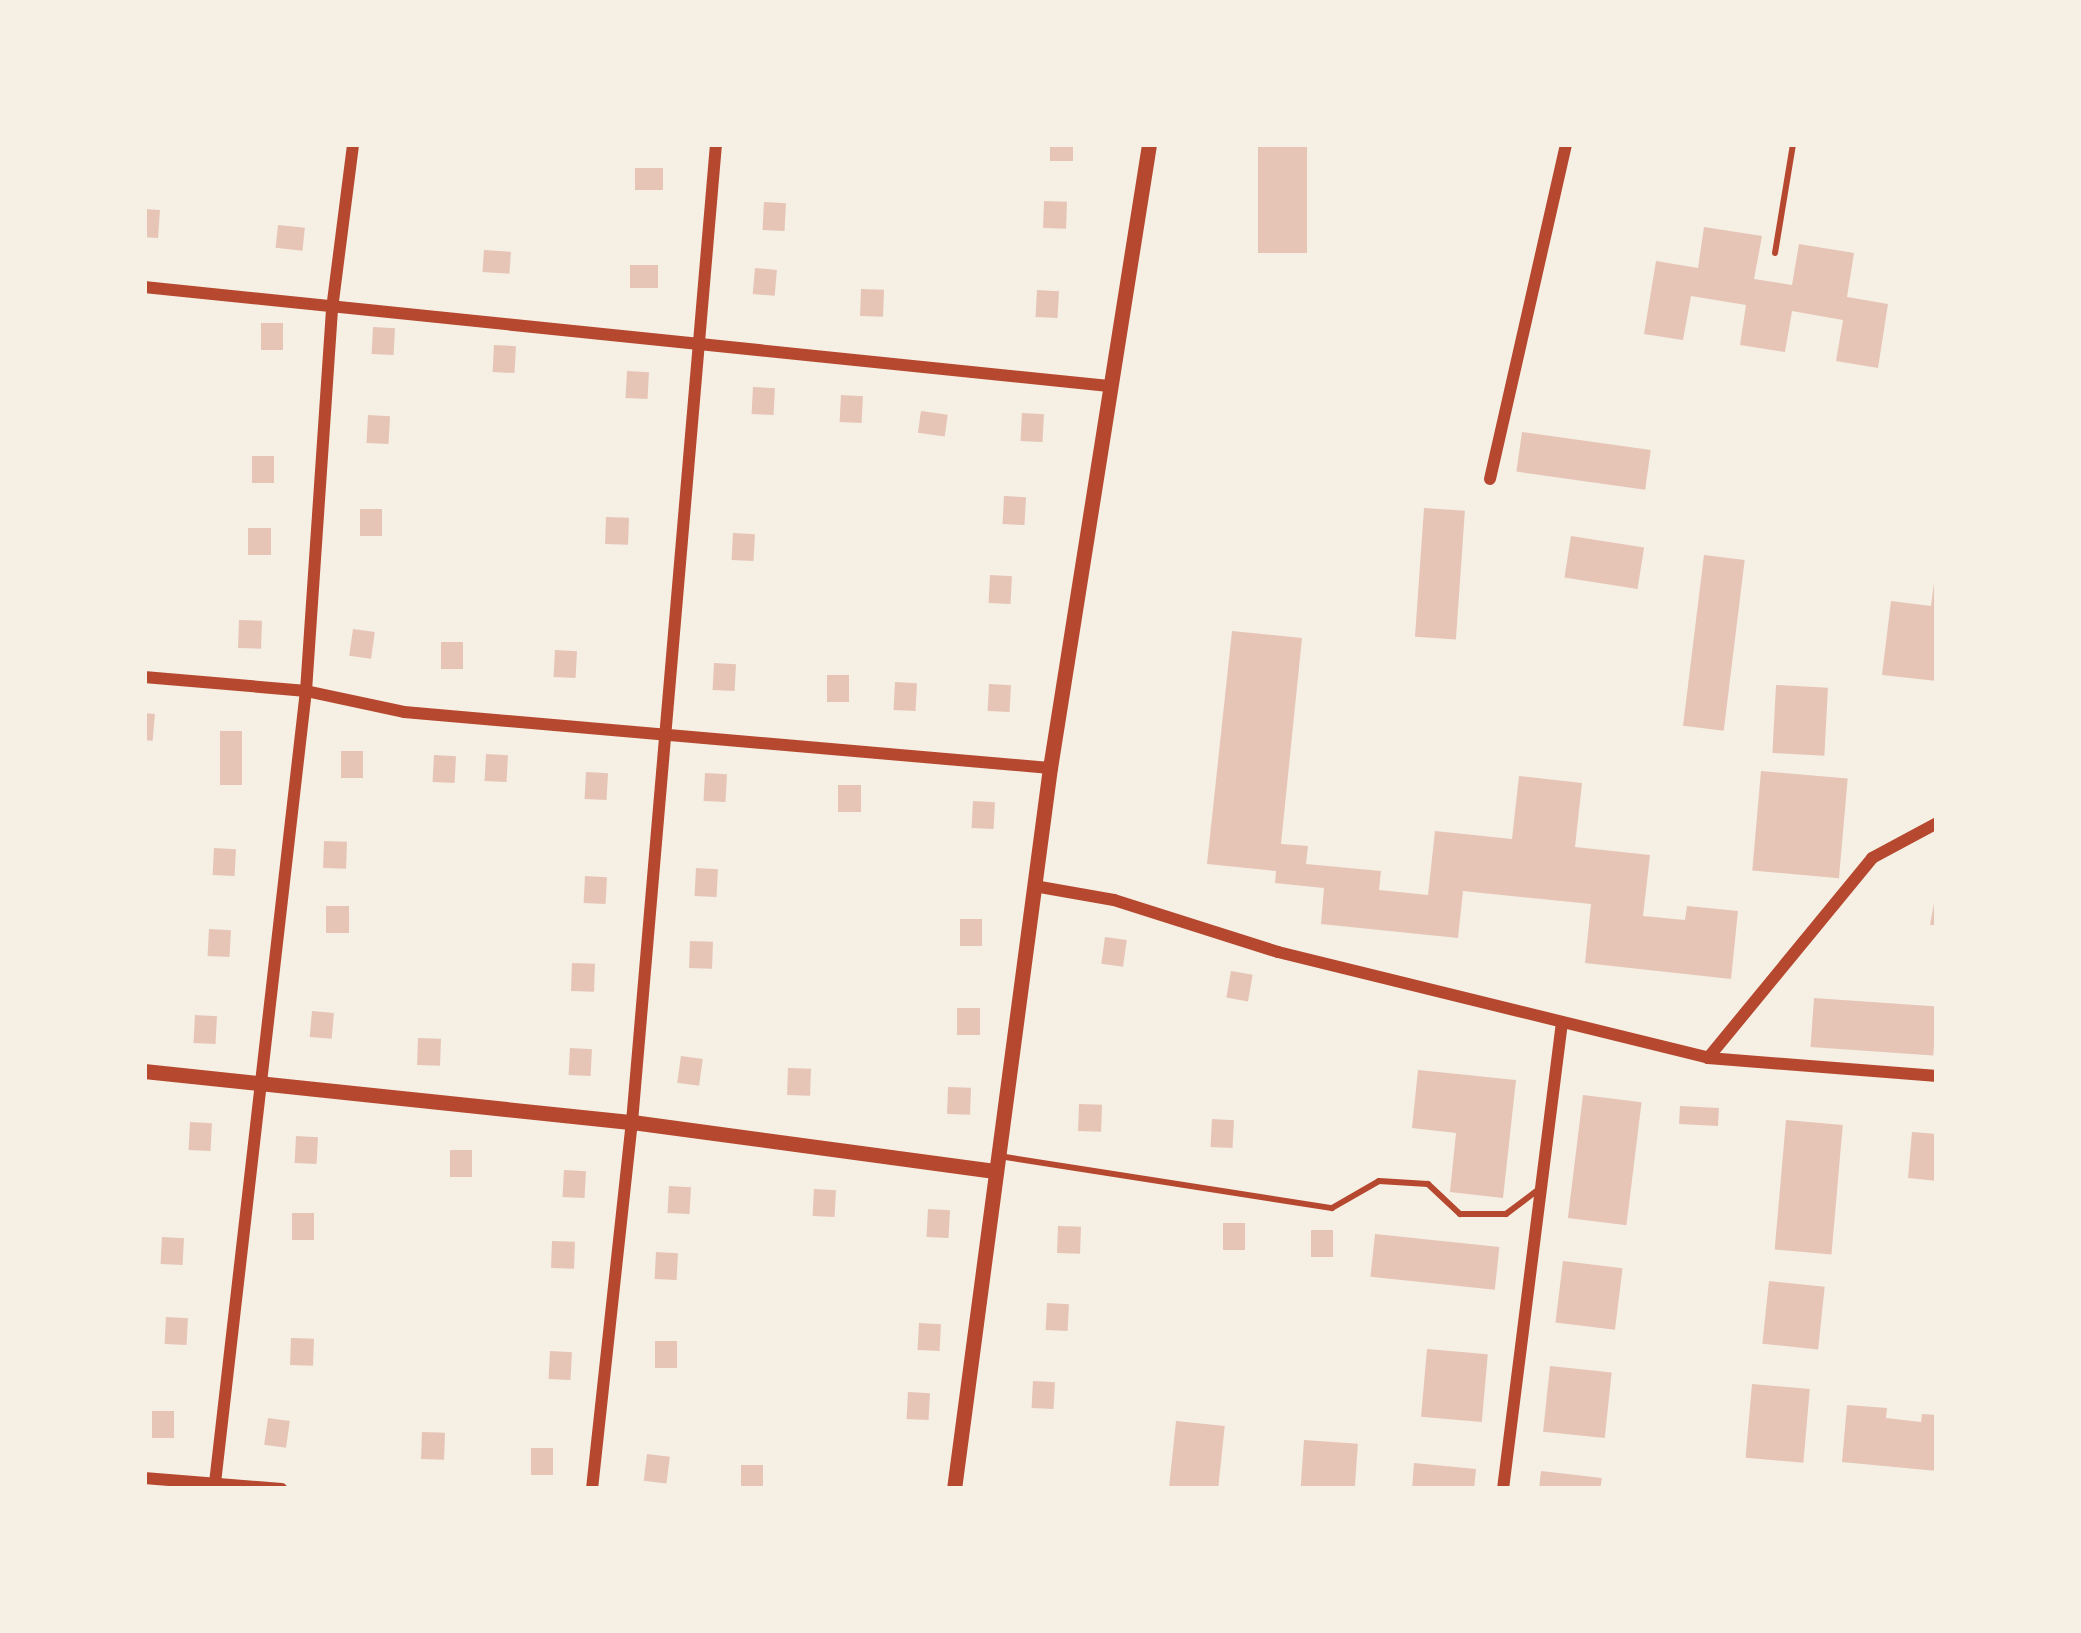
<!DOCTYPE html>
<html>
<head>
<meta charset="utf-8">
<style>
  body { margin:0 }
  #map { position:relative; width:2081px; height:1633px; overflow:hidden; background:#f6efe4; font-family:Raleway,sans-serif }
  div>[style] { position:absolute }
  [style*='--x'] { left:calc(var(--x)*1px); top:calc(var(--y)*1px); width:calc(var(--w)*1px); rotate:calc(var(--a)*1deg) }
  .building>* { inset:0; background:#e6c5b7; transform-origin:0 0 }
  .service>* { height:6px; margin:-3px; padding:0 3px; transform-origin:3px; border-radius:3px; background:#b5482f }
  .minor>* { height:12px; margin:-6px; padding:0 6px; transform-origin:6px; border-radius:6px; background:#b5482f }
  .tertiary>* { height:15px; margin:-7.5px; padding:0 7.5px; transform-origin:7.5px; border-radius:7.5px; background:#b5482f }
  span { translate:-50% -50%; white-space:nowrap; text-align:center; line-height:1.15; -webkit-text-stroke:12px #f6efe4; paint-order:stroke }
  .frame { position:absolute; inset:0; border:147px solid #f6efe4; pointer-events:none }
</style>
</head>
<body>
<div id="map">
  <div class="building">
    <i style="left:1050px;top:144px;width:23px;height:17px"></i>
    <i style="left:1258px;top:144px;width:49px;height:109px"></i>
    <i style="left:635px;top:168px;width:28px;height:22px"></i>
    <i style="left:1044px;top:201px;width:23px;height:27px;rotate:2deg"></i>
    <i style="left:764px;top:202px;width:22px;height:28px;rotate:3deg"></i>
    <i style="left:144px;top:209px;width:16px;height:28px;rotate:4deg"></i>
    <i style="left:278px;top:225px;width:27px;height:23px;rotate:6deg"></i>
    <i style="clip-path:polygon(1704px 227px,1762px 236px,1754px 279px,1792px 285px,1799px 244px,1854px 253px,1847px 297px,1888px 304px,1878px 368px,1836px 361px,1843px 320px,1792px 311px,1785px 352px,1740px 345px,1746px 305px,1691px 296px,1683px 340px,1644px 334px,1656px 261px,1698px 268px)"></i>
    <i style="left:484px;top:250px;width:27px;height:22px;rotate:4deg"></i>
    <i style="left:630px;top:265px;width:28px;height:23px"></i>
    <i style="left:755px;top:268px;width:22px;height:26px;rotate:5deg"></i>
    <i style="left:861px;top:289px;width:23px;height:27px;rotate:2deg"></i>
    <i style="left:1037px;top:290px;width:22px;height:27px;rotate:3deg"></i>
    <i style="left:261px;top:323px;width:22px;height:27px"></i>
    <i style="left:373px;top:327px;width:22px;height:27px;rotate:3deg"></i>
    <i style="left:494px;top:345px;width:22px;height:27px;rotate:3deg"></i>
    <i style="left:627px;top:371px;width:22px;height:27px;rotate:3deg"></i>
    <i style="left:753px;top:387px;width:22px;height:27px;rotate:3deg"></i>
    <i style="left:841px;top:395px;width:22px;height:27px;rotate:3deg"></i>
    <i style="left:921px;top:411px;width:27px;height:22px;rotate:8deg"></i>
    <i style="left:1022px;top:413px;width:22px;height:28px;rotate:3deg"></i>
    <i style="left:368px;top:415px;width:22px;height:28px;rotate:3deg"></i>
    <i style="left:1522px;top:432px;width:130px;height:40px;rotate:8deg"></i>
    <i style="left:252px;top:456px;width:22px;height:27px"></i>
    <i style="left:1004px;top:496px;width:22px;height:28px;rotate:3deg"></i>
    <i style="left:1424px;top:508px;width:41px;height:129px;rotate:4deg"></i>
    <i style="left:360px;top:509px;width:22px;height:27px"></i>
    <i style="left:606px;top:517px;width:23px;height:27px;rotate:2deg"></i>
    <i style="left:248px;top:528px;width:23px;height:27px"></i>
    <i style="left:733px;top:533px;width:22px;height:27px;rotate:3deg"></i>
    <i style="left:1571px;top:536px;width:74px;height:42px;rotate:9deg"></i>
    <i style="left:1704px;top:555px;width:41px;height:172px;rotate:7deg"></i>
    <i style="left:990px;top:575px;width:22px;height:28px;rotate:3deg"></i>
    <i style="clip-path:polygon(1934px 583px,1937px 681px,1882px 675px,1891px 601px,1931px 606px)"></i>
    <i style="left:239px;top:620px;width:23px;height:28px;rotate:2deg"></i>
    <i style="left:353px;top:629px;width:22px;height:27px;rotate:8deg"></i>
    <i style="clip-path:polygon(1232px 631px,1302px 638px,1281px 844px,1308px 846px,1306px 864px,1381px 871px,1379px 890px,1428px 895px,1435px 831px,1512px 839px,1519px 776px,1582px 783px,1575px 847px,1650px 855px,1643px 916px,1685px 920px,1687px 906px,1738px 911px,1731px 979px,1585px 963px,1591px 904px,1463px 891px,1458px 938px,1321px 924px,1324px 888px,1275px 883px,1276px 871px,1207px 864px)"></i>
    <i style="left:441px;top:642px;width:22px;height:27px"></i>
    <i style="left:555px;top:650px;width:22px;height:27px;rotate:3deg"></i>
    <i style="left:714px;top:663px;width:22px;height:27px;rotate:3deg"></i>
    <i style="left:827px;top:675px;width:22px;height:27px"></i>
    <i style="left:895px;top:682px;width:22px;height:28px;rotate:3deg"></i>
    <i style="left:989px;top:684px;width:22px;height:27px;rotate:3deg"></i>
    <i style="left:1776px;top:685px;width:52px;height:68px;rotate:3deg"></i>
    <i style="left:144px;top:713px;width:11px;height:27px;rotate:5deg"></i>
    <i style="left:220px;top:731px;width:22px;height:54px"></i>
    <i style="left:341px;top:751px;width:22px;height:27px"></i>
    <i style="left:486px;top:754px;width:22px;height:27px;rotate:3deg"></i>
    <i style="left:434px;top:755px;width:22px;height:27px;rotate:3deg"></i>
    <i style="left:1761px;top:771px;width:87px;height:100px;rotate:5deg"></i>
    <i style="left:586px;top:772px;width:22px;height:27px;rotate:3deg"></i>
    <i style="left:705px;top:773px;width:22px;height:28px;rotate:3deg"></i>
    <i style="left:838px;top:785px;width:23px;height:27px"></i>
    <i style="left:973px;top:801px;width:22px;height:27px;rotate:3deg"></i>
    <i style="left:324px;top:841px;width:23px;height:27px;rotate:2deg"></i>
    <i style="left:214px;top:848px;width:22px;height:27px;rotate:3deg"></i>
    <i style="left:696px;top:868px;width:22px;height:28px;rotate:3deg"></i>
    <i style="left:585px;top:876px;width:22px;height:27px;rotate:3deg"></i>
    <i style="clip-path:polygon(1937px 887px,1937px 925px,1930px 925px)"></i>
    <i style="left:326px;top:906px;width:23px;height:27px"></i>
    <i style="left:960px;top:919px;width:22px;height:27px"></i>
    <i style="left:209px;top:929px;width:22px;height:27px;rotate:3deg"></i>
    <i style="left:1105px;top:937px;width:22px;height:27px;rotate:8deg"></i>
    <i style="left:690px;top:941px;width:23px;height:27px;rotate:2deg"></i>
    <i style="left:572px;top:963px;width:23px;height:28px;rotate:2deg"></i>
    <i style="left:1231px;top:971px;width:22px;height:27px;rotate:10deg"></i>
    <i style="left:1814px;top:998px;width:123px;height:49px;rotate:4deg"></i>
    <i style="left:957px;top:1008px;width:23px;height:27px"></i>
    <i style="left:312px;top:1011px;width:22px;height:26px;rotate:5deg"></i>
    <i style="left:195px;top:1015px;width:22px;height:28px;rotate:3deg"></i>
    <i style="left:418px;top:1038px;width:23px;height:27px;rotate:2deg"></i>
    <i style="left:570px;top:1048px;width:22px;height:27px;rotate:3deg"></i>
    <i style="left:681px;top:1056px;width:22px;height:27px;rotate:8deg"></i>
    <i style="left:788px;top:1068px;width:23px;height:27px;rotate:2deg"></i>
    <i style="clip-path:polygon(1418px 1070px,1516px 1080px,1503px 1198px,1450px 1192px,1456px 1133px,1412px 1128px)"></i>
    <i style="left:948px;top:1087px;width:23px;height:27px;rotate:2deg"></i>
    <i style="left:1583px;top:1095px;width:59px;height:124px;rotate:7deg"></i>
    <i style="left:1079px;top:1104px;width:23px;height:27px;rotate:2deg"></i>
    <i style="left:1680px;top:1106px;width:39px;height:18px;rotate:3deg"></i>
    <i style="left:1212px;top:1119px;width:22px;height:28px;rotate:3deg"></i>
    <i style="left:1786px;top:1120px;width:57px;height:130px;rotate:5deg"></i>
    <i style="left:190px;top:1122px;width:22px;height:28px;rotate:3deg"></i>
    <i style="clip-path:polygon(1912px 1132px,1937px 1134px,1937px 1181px,1908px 1178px)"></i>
    <i style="left:296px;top:1136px;width:22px;height:27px;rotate:3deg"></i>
    <i style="left:450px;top:1150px;width:22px;height:27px"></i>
    <i style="left:564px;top:1170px;width:22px;height:27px;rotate:3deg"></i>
    <i style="left:669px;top:1186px;width:22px;height:27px;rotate:3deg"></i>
    <i style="left:814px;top:1189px;width:22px;height:27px;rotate:3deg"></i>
    <i style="left:928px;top:1209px;width:22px;height:28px;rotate:3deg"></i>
    <i style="left:292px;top:1213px;width:22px;height:27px"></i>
    <i style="left:1223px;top:1223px;width:22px;height:27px"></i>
    <i style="left:1058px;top:1226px;width:23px;height:27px;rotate:2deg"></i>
    <i style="left:1311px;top:1230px;width:22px;height:27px"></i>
    <i style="left:1375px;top:1234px;width:125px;height:43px;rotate:6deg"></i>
    <i style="left:162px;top:1237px;width:22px;height:27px;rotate:3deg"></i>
    <i style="left:552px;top:1241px;width:23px;height:27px;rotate:2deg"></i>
    <i style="left:656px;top:1252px;width:22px;height:27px;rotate:3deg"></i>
    <i style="left:1563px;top:1261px;width:60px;height:62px;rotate:7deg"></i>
    <i style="left:1769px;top:1281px;width:56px;height:63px;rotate:6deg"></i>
    <i style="left:1047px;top:1303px;width:22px;height:27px;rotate:3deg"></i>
    <i style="left:166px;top:1317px;width:22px;height:27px;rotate:3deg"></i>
    <i style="left:919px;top:1323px;width:22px;height:27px;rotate:3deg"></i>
    <i style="left:291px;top:1338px;width:23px;height:27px;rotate:2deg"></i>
    <i style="left:655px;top:1341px;width:22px;height:27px"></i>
    <i style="left:1427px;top:1349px;width:61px;height:68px;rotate:5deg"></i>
    <i style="left:550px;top:1351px;width:22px;height:28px;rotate:3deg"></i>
    <i style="left:1550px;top:1366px;width:62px;height:66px;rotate:6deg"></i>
    <i style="left:1033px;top:1381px;width:22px;height:27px;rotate:3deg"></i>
    <i style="left:1752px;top:1384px;width:58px;height:74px;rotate:5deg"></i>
    <i style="left:908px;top:1392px;width:22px;height:27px;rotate:3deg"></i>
    <i style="clip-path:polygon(1847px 1405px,1887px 1408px,1886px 1418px,1921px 1422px,1922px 1414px,1937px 1415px,1937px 1471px,1842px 1462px)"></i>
    <i style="left:152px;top:1411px;width:22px;height:27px"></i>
    <i style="left:268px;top:1418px;width:22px;height:27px;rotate:8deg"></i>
    <i style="left:1176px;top:1421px;width:49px;height:68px;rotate:6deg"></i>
    <i style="left:422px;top:1432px;width:23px;height:27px;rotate:2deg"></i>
    <i style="left:1304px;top:1440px;width:54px;height:49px;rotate:4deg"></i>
    <i style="left:531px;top:1448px;width:22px;height:27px"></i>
    <i style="left:647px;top:1454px;width:23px;height:27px;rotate:7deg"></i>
    <i style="clip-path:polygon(1414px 1463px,1476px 1469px,1474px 1489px,1412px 1489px)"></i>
    <i style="left:741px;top:1465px;width:22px;height:24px"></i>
    <i style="clip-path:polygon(1541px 1471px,1602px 1478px,1600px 1489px,1539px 1489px)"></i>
  </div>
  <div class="service">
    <i style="--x:1775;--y:253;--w:110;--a:-80.6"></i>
    <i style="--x:999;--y:1156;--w:337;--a:8.9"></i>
    <i style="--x:1332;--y:1208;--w:54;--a:-29.9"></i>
    <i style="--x:1379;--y:1181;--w:49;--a:3.5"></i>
    <i style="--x:1428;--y:1184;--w:44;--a:43.2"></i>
    <i style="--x:1460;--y:1214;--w:46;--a:0"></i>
    <i style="--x:1506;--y:1214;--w:40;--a:-37"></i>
  </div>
  <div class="minor">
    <i style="--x:144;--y:287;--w:970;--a:5.86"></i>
    <i style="--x:1490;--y:479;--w:344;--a:-77.2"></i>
    <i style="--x:144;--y:677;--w:163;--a:4.9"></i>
    <i style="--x:306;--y:691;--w:100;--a:12.1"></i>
    <i style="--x:404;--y:712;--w:648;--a:4.95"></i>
    <i style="--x:1040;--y:887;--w:75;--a:10"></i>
    <i style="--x:1114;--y:900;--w:172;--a:17.6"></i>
    <i style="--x:1278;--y:952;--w:443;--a:13.8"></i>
    <i style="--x:1708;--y:1058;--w:230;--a:4.5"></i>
    <i style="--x:1708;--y:1058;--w:259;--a:-50.6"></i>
    <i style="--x:1872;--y:858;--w:74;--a:-28.3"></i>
    <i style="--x:144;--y:1478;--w:138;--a:4.6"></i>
    <i style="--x:215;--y:1483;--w:797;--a:-83.45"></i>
    <i style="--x:306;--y:691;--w:383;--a:-86.1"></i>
    <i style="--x:332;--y:309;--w:166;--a:-82.7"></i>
    <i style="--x:592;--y:1489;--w:369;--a:-83.8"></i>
    <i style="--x:632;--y:1122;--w:982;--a:-85.09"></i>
    <i style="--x:1503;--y:1489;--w:469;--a:-82.8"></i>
  </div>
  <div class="tertiary">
    <i style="--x:144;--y:1071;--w:491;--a:6"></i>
    <i style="--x:632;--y:1122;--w:364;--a:7.7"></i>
    <i style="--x:954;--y:1489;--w:727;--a:-82.42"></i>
    <i style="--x:1050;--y:768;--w:632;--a:-80.98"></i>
  </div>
  <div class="frame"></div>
</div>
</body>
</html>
